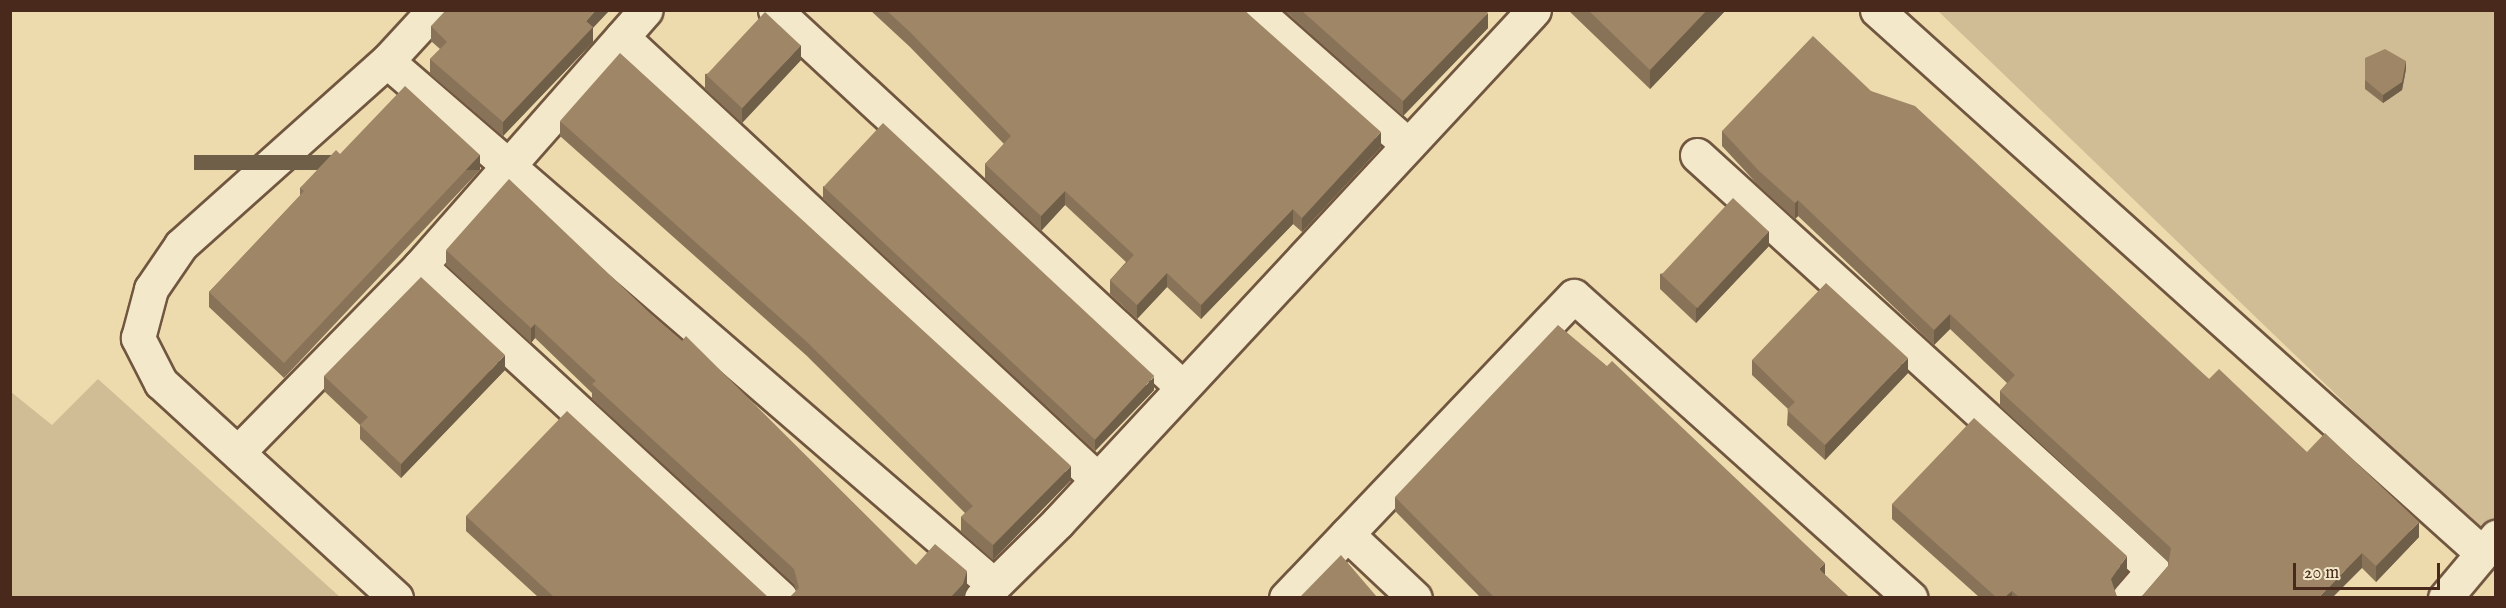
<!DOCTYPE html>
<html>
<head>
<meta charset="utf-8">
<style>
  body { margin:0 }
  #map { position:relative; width:2506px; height:608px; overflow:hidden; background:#eddbae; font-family:"IM FELL English",serif }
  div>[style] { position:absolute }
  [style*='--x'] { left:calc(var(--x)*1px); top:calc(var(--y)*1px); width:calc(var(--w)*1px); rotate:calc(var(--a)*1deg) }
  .green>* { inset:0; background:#d1bd95 }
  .roads { filter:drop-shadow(2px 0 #715640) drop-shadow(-2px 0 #715640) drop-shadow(0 2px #715640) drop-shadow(0 -2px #715640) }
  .minor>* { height:33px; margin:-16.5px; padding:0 16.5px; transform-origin:16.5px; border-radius:16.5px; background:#f3e8ca }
  .wall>* { inset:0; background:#887359 }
  .shaded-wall>* { inset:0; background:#6f5e48; transform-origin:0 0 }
  .building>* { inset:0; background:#9e8667; transform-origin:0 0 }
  span { translate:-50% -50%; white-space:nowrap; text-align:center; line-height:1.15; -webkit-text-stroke:4.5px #f3e8ca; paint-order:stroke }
  .frame { position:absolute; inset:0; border:12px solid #48291b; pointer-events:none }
  .scale { position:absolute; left:2293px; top:563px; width:147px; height:27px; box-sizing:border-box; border:3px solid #48291b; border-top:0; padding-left:8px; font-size:18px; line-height:21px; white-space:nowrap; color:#48291b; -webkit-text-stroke:4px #f3e8ca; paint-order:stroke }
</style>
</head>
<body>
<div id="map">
  <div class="green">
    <i style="clip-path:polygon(1938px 11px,2495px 11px,2496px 526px,2485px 538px)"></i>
    <i style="clip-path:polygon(98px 379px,340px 597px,11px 597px,11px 392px,52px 425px)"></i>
  </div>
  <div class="roads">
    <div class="minor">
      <i style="--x:775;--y:10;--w:553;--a:42.8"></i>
      <i style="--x:1255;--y:10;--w:204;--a:41.4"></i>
      <i style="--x:1877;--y:10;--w:813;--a:41.91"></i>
      <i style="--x:622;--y:37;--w:649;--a:42.94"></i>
      <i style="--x:387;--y:61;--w:800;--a:40.8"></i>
      <i style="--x:1697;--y:155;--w:617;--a:42.3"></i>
      <i style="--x:2153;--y:570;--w:37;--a:131"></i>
      <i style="--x:420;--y:266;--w:490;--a:42.6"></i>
      <i style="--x:238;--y:452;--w:260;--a:-45.6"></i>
      <i style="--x:420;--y:266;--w:341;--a:-48.6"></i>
      <i style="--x:1347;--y:534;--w:93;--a:43.3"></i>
      <i style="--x:396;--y:598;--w:319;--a:-137.5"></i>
      <i style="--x:161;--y:383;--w:51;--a:-117.1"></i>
      <i style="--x:138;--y:338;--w:51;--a:-75.1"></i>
      <i style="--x:151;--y:289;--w:53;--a:-55.7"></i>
      <i style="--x:181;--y:245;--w:276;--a:-41.8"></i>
      <i style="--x:387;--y:61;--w:69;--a:-47.3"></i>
      <i style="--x:981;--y:598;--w:108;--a:-44.6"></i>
      <i style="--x:1058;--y:522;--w:699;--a:-47.09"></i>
      <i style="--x:1286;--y:598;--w:417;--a:-46.4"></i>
      <i style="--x:1574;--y:296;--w:452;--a:41.9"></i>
      <i style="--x:2445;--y:598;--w:80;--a:-50.1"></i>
    </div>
  </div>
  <div class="wall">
    <i style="clip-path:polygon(870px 10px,1244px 10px,1381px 147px,1302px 232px,1293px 224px,1201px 319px,1167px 287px,1137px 319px,1110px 294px,1110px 280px,1126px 262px,1065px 205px,1041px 231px,985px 179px,985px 164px,1004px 144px,910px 47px)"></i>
    <i style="clip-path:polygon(1284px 10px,1485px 10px,1488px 28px,1403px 116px)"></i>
    <i style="clip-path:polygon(1568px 10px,1726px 10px,1650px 89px)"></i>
    <i style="clip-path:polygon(431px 26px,593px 28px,593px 42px,503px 136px,430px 74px,430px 59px,440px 49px,431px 41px)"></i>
    <i style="clip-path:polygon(2365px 58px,2406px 69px,2402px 90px,2383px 103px,2365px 89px)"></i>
    <i style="clip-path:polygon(801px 60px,742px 123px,705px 89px,705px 74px)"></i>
    <i style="clip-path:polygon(1871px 91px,2209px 379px,2419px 537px,2376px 582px,2362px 568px,2143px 595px,2168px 566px,2168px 562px,2000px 406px,2000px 391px,2007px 383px,1950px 329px,1934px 345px,1798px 216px,1795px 219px,1759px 186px,1722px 146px,1722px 131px)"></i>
    <i style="clip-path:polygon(560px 121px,1071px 480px,993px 560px,961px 532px,961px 517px,965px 513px,807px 356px,560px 136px)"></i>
    <i style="clip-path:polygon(340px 154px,480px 170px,284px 378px,209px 307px,209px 292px,300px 196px,300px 188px)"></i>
    <i style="clip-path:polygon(823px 186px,1154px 390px,1095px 451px,823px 199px)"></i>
    <i style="clip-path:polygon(1769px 246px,1696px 323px,1660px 289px,1660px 274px)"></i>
    <i style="clip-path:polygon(446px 250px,916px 565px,967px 586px,963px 597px,790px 597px,796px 591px,794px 584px,592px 399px,592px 393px,535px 338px,531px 343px,446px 265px)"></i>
    <i style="clip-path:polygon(1752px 360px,1908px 373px,1825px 460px,1787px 425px,1788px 409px,1752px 375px)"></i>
    <i style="clip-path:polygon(505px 370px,401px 478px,360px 439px,360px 425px,324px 391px,324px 376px)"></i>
    <i style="clip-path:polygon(1395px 497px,1825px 575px,1849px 597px,1480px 597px,1395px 511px)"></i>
    <i style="clip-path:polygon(1892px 504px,2127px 572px,2114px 589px,2117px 597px,2118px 597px,1979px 597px,1892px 519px)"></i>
    <i style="clip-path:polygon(466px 516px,768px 597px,771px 597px,538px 597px,466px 531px)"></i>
  </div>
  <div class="shaded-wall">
    <i style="clip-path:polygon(596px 10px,610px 10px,593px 28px,593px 42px,503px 136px,503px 122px,586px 21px)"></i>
    <i style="clip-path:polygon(1707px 10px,1726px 10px,1650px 89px,1650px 70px)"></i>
    <i style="clip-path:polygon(1488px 13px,1488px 28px,1403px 116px,1403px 101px)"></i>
    <i style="clip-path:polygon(801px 45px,801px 60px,742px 123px,742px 108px)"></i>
    <i style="clip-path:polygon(2406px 61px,2406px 69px,2402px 90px,2383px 103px,2383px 95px)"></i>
    <i style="clip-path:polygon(1381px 132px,1381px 147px,1302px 232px,1302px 218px)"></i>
    <i style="left:480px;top:155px;width:15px;height:286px;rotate:90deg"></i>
    <i style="clip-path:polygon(1065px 191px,1065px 205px,1041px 231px,1041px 216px)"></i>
    <i style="clip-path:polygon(1798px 200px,1798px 216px,1795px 219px,1795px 203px)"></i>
    <i style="clip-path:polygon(1293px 209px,1293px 224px,1201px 319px,1201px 305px)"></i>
    <i style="clip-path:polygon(1769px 231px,1769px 246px,1696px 323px,1696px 308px)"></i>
    <i style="clip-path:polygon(1167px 273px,1167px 287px,1137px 319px,1137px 305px)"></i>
    <i style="clip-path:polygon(1950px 314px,1950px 329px,1934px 345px,1934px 330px)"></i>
    <i style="clip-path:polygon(535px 324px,535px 338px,531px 343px,531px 328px)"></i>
    <i style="clip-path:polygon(505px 355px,505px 370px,401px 478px,401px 464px)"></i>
    <i style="clip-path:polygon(1908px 358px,1908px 373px,1825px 460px,1825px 445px)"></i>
    <i style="clip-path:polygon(1154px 377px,1154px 390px,1095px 451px,1095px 438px)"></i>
    <i style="clip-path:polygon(1071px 466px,1071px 480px,993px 560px,993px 545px)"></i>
    <i style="clip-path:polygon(2419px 522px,2419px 537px,2376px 582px,2376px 566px)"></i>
    <i style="clip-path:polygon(2362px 553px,2362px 568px,2333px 597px,2319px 597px)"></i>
    <i style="clip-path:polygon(2127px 556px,2127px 572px,2111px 594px,2111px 579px)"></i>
    <i style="clip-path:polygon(1825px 563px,1825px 578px,1819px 569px)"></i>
    <i style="clip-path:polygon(967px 571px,967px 586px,963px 597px,951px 597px)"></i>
    <i style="clip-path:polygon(2012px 591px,2012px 597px,2005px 597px)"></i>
  </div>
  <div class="building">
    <i style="clip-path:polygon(446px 10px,596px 10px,586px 21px,593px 27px,503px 122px,430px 59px,447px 42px,431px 26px)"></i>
    <i style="clip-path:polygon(886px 10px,1244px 10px,1381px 132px,1302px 218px,1293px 209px,1201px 305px,1167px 273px,1137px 305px,1110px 280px,1134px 255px,1065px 191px,1041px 216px,985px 164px,1011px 136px,910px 32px)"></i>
    <i style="clip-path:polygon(1301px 10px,1485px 10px,1488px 13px,1403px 101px)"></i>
    <i style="clip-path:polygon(1588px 10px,1707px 10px,1650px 70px)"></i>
    <i style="left:765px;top:12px;width:49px;height:86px;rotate:43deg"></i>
    <i style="clip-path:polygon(1813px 36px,1871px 91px,1915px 106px,2209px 379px,2219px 369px,2307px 452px,2325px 433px,2419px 522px,2376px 566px,2362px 553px,2319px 597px,2139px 597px,2143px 595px,2168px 566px,2171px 548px,2000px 391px,2015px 375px,1950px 314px,1934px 330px,1798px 200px,1795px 203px,1759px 171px,1722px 131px)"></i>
    <i style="clip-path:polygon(2385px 49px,2406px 61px,2402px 82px,2383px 95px,2365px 80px,2365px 58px)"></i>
    <i style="clip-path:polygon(620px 53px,1071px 466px,993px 545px,961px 517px,973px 506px,807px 342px,560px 121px)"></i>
    <i style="clip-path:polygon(405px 86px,480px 155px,284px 363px,209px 292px,304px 191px,300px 188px,336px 150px,340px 154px)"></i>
    <i style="left:883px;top:123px;width:371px;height:87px;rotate:43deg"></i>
    <i style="clip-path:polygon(509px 179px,653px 316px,682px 341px,686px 336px,916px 565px,935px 544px,967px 571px,963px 584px,951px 597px,790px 597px,799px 588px,794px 569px,592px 384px,596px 381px,535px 324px,531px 328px,446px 250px)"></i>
    <i style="left:1733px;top:198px;width:49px;height:105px;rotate:43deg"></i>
    <i style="clip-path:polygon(421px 277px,505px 355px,401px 464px,360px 425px,368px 417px,324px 376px)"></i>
    <i style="clip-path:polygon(1826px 283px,1908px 358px,1825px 445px,1787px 410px,1795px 402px,1752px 360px)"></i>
    <i style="clip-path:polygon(1558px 325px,1607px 366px,1612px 361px,1825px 563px,1819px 569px,1849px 597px,1494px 597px,1395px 497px)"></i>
    <i style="clip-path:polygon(567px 411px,768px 597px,771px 597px,554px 597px,466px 516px)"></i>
    <i style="clip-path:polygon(1974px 418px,2127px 556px,2111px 579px,2117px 597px,2118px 597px,2019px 597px,2012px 591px,2005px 597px,1996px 597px,1892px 504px)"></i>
    <i style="clip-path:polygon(1341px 555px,1377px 597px,1300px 597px)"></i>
  </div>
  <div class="frame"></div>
  <div class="scale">20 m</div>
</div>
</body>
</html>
